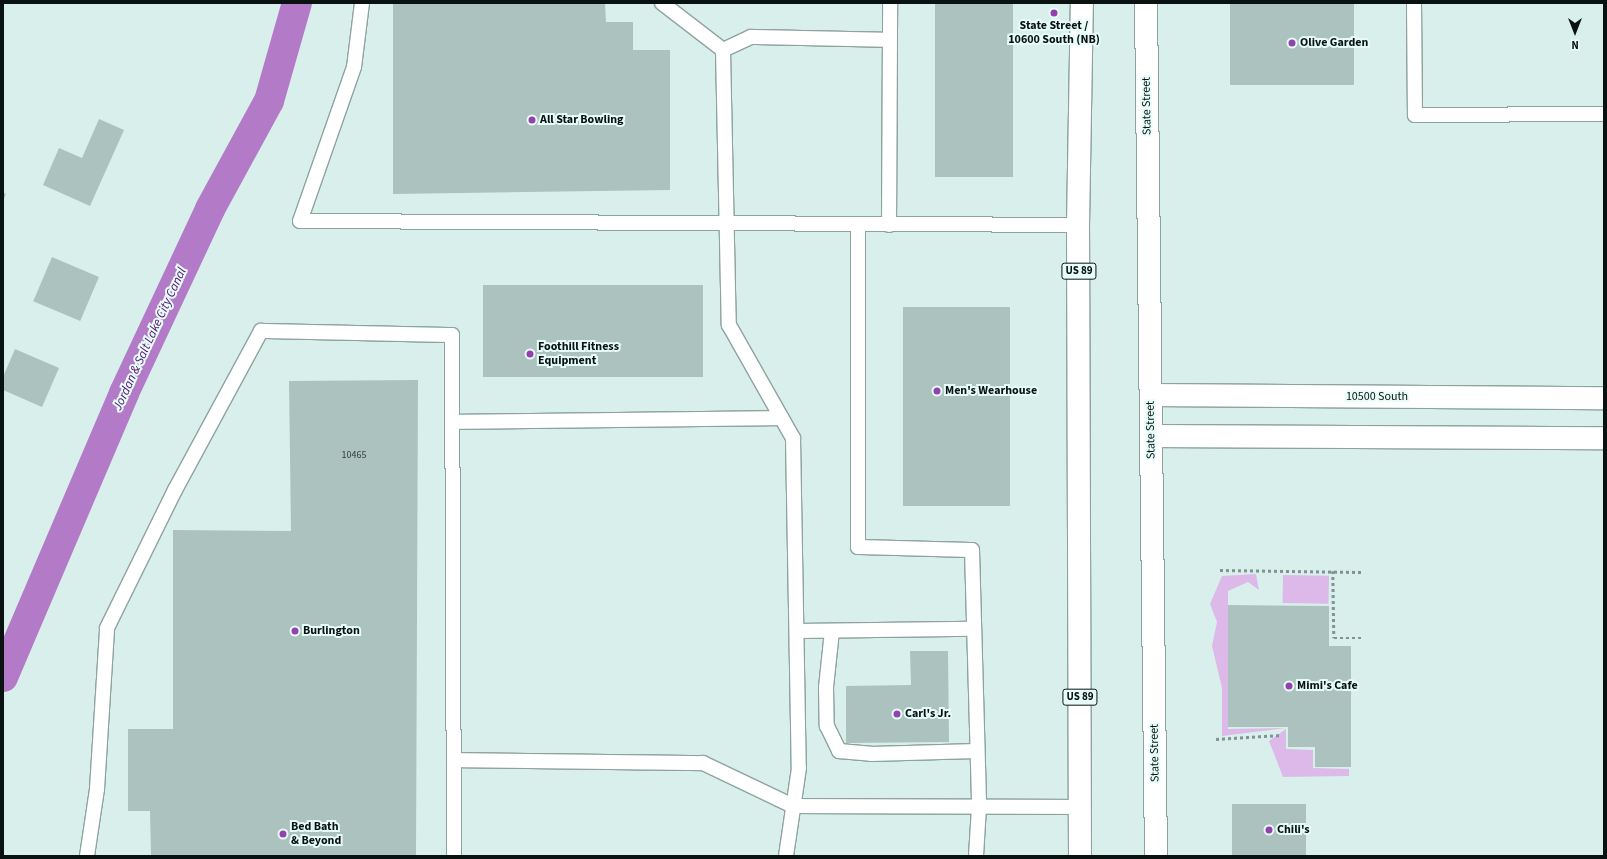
<!DOCTYPE html>
<html>
<head>
<meta charset="utf-8">
<style>
  body { margin:0 }
  #map { position:relative; width:1607px; height:859px; overflow:hidden; background:#d9efec; font-family:"Source Sans 3",sans-serif }
  div>[style] { position:absolute }
  [style*='--x'] { left:calc(var(--x)*1px); top:calc(var(--y)*1px); width:calc(var(--w)*1px); rotate:calc(var(--a)*1deg) }
  .green>* { inset:0; background:#dcb9e9; transform-origin:0 0 }
  .canal>* { height:30px; margin:-15px; padding:0 15px; transform-origin:15px; border-radius:15px; background:#b37bc7 }
  .building>* { inset:0; background:#acc2bf; transform-origin:0 0 }
  .path>* { height:2.5px; margin-top:-1.25px; transform-origin:0; background:repeating-linear-gradient(90deg,#829290 0 3px,transparent 0 6px) }
  .roads { filter:drop-shadow(1px 0 #8ea3a0) drop-shadow(-1px 0 #8ea3a0) drop-shadow(0 1px #8ea3a0) drop-shadow(0 -1px #8ea3a0) }
  .lane>* { height:14px; margin:-7px; padding:0 7px; transform-origin:7px; border-radius:7px; background:#fff }
  .street>* { height:22px; margin:-11px; padding:0 11px; transform-origin:11px; border-radius:11px; background:#fff }
  .primary>* { height:22px; margin:-11px; padding:0 11px; transform-origin:11px; border-radius:11px; background:#fff }
  .dots>* { width:11px; height:11px; translate:-50% -50%; box-sizing:border-box; border:2px solid #e6fcf9; border-radius:50% }
  span { translate:-50% -50%; white-space:nowrap; text-align:center; line-height:1.15; -webkit-text-stroke:4px #e6fcf9; paint-order:stroke }
  .number-label { font-size:10px; color:#323e3c }
  .number-label span { -webkit-text-stroke-width:0 }
  .shield-label span { padding:1px 3px; background:#e6fcf9; border:1px solid; border-radius:3px; -webkit-text-stroke-width:0 }
  .shield-label { font-size:11px; color:#0a1211; font-weight:700 }
  .poi-label { font-size:12px; color:#0a1211; font-weight:700 }
  .left { translate:0 -50%; text-align:left }
  .street-label { font-size:12px; color:#0a1211 }
  .water-label { font-size:13px; color:#580e6d; font-style:italic }
  .frame { position:absolute; inset:0; border:4px solid #0a1211; pointer-events:none }
  .north { position:absolute; left:1555px; top:12px; width:40px; height:40px; -webkit-text-stroke:3px #e6fcf9; paint-order:stroke; rotate:180deg; font-size:11px; font-weight:700; line-height:16px; text-align:center; color:#0a1211 }
  .north::after { content:''; display:block; margin:auto; width:14px; height:18px; background:#0a1211; clip-path:polygon(50% 0,100% 100%,50% 72%,0 100%) }
</style>
</head>
<body>
<div id="map">
  <div class="green">
    <i style="clip-path:polygon(1256px 574px,1259px 590px,1248px 582px,1228px 591px,1228px 729px,1285px 728px,1222px 736px,1222px 688px,1212px 646px,1217px 622px,1210px 604px,1222px 576px)"></i>
    <i style="left:1283px;top:575px;width:46px;height:28px;rotate:1deg"></i>
    <i style="clip-path:polygon(1286px 729px,1286px 749px,1313px 750px,1313px 768px,1349px 769px,1349px 776px,1283px 777px,1269px 741px)"></i>
  </div>
  <div class="canal">
    <i style="--x:3;--y:677;--w:309;--a:-66.9"></i>
    <i style="--x:124;--y:393;--w:203;--a:-64.9"></i>
    <i style="--x:210;--y:209;--w:123;--a:-61.4"></i>
    <i style="--x:269;--y:101;--w:102;--a:-74.1"></i>
  </div>
  <div class="building">
    <i style="clip-path:polygon(393px 3px,605px 3px,606px 22px,633px 22px,633px 50px,670px 50px,670px 190px,393px 194px)"></i>
    <i style="left:935px;top:3px;width:78px;height:174px"></i>
    <i style="left:1230px;top:3px;width:124px;height:82px"></i>
    <i style="clip-path:polygon(99px 119px,124px 130px,90px 206px,43px 185px,59px 148px,82px 158px)"></i>
    <i style="clip-path:polygon(3px 192px,6px 194px,3px 201px)"></i>
    <i style="left:52px;top:257px;width:51px;height:48px;rotate:23deg"></i>
    <i style="left:703px;top:285px;width:92px;height:220px;rotate:90deg"></i>
    <i style="left:903px;top:307px;width:107px;height:199px"></i>
    <i style="clip-path:polygon(15px 349px,59px 368px,42px 407px,3px 390px,3px 377px)"></i>
    <i style="clip-path:polygon(418px 380px,416px 856px,151px 856px,150px 811px,128px 811px,128px 729px,173px 729px,173px 530px,291px 531px,289px 381px)"></i>
    <i style="clip-path:polygon(1228px 605px,1329px 606px,1329px 646px,1351px 646px,1351px 767px,1315px 767px,1315px 747px,1288px 747px,1288px 727px,1228px 727px)"></i>
    <i style="clip-path:polygon(910px 651px,948px 651px,949px 742px,846px 743px,846px 686px,911px 685px)"></i>
    <i style="left:1232px;top:804px;width:74px;height:52px"></i>
  </div>
  <div class="path">
    <i style="--x:1220;--y:570;--w:141;--a:0.8"></i>
    <i style="--x:1333;--y:571;--w:67;--a:89.1"></i>
    <i style="--x:1334;--y:638;--w:27;--a:0"></i>
    <i style="--x:1216;--y:739;--w:66;--a:-3.5"></i>
  </div>
  <div class="roads">
    <div class="lane">
      <i style="--x:362;--y:3;--w:64;--a:97.1"></i>
      <i style="--x:354;--y:67;--w:163;--a:109.3"></i>
      <i style="--x:300;--y:221;--w:778;--a:0.29"></i>
      <i style="--x:662;--y:3;--w:77;--a:37.6"></i>
      <i style="--x:723;--y:50;--w:275;--a:88.8"></i>
      <i style="--x:729;--y:325;--w:130;--a:60.5"></i>
      <i style="--x:793;--y:438;--w:330;--a:89"></i>
      <i style="--x:799;--y:768;--w:89;--a:98.4"></i>
      <i style="--x:1414;--y:3;--w:112;--a:89.5"></i>
      <i style="--x:1415;--y:115;--w:189;--a:-0.3"></i>
      <i style="--x:723;--y:50;--w:31;--a:-25"></i>
      <i style="--x:751;--y:37;--w:138;--a:1.2"></i>
      <i style="--x:858;--y:225;--w:322;--a:90"></i>
      <i style="--x:858;--y:547;--w:114;--a:1.5"></i>
      <i style="--x:972;--y:550;--w:257;--a:88.4"></i>
      <i style="--x:979;--y:807;--w:49;--a:93.5"></i>
      <i style="--x:889;--y:225;--w:222;--a:-89.7"></i>
      <i style="--x:452;--y:422;--w:329;--a:-0.7"></i>
      <i style="--x:798;--y:631;--w:176;--a:-0.7"></i>
      <i style="--x:832;--y:631;--w:56;--a:96.1"></i>
      <i style="--x:826;--y:687;--w:39;--a:89"></i>
      <i style="--x:827;--y:726;--w:28;--a:64"></i>
      <i style="--x:839;--y:751;--w:32;--a:5"></i>
      <i style="--x:871;--y:754;--w:106;--a:-1.6"></i>
      <i style="--x:454;--y:760;--w:249;--a:0.7"></i>
      <i style="--x:703;--y:763;--w:100;--a:25.5"></i>
      <i style="--x:793;--y:806;--w:287;--a:0.2"></i>
      <i style="--x:87;--y:856;--w:68;--a:-81.5"></i>
      <i style="--x:97;--y:789;--w:161;--a:-86.4"></i>
      <i style="--x:107;--y:628;--w:154;--a:-63.8"></i>
      <i style="--x:175;--y:490;--w:181;--a:-61.6"></i>
      <i style="--x:261;--y:331;--w:191;--a:1.2"></i>
      <i style="--x:452;--y:335;--w:521;--a:89.78"></i>
    </div>
    <div class="street">
      <i style="--x:1151;--y:395;--w:453;--a:0.4"></i>
      <i style="--x:1151;--y:436;--w:453;--a:0.3"></i>
    </div>
    <div class="primary">
      <i style="--x:1146;--y:3;--w:853;--a:89.33"></i>
      <i style="--x:1080;--y:856;--w:631;--a:-90.18"></i>
      <i style="--x:1078;--y:225;--w:222;--a:-89"></i>
    </div>
  </div>
  <div class="dots">
    <i style="left:1054px;top:13px;background:#9441af"></i>
    <i style="left:1292px;top:43px;background:#9441af"></i>
    <i style="left:532px;top:120px;background:#9441af"></i>
    <i style="left:530px;top:354px;background:#9441af"></i>
    <i style="left:937px;top:391px;background:#9441af"></i>
    <i style="left:295px;top:631px;background:#9441af"></i>
    <i style="left:1289px;top:686px;background:#9441af"></i>
    <i style="left:897px;top:714px;background:#9441af"></i>
    <i style="left:1269px;top:830px;background:#9441af"></i>
    <i style="left:283px;top:834px;background:#9441af"></i>
  </div>
  <div class="number-label">
    <span style="left:354px;top:456px">10465</span>
  </div>
  <div class="shield-label">
    <span style="left:1079px;top:271px">US 89</span>
    <span style="left:1080px;top:697px">US 89</span>
  </div>
  <div class="poi-label">
    <span style="left:1054px;top:33px">State Street /<br>10600 South (NB)</span>
    <span class="left" style="left:1300px;top:43px">Olive Garden</span>
    <span class="left" style="left:540px;top:120px">All Star Bowling</span>
    <span class="left" style="left:538px;top:354px">Foothill Fitness<br>Equipment</span>
    <span class="left" style="left:945px;top:391px">Men's Wearhouse</span>
    <span class="left" style="left:303px;top:631px">Burlington</span>
    <span class="left" style="left:1297px;top:686px">Mimi's Cafe</span>
    <span class="left" style="left:905px;top:714px">Carl's Jr.</span>
    <span class="left" style="left:291px;top:834px">Bed Bath<br>&amp; Beyond</span>
    <span class="left" style="left:1277px;top:830px">Chili's</span>
  </div>
  <div class="street-label">
    <span style="left:1147px;top:106px;rotate:-91deg">State Street</span>
    <span style="left:1377px;top:397px">10500 South</span>
    <span style="left:1151px;top:430px;rotate:-91deg">State Street</span>
    <span style="left:1155px;top:753px;rotate:-91deg">State Street</span>
  </div>
  <div class="water-label">
    <span style="left:150px;top:339px;rotate:-65deg">Jordan &amp; Salt Lake City Canal</span>
  </div>
  <div class="frame"></div>
  <div class="north">N</div>
</div>
</body>
</html>
